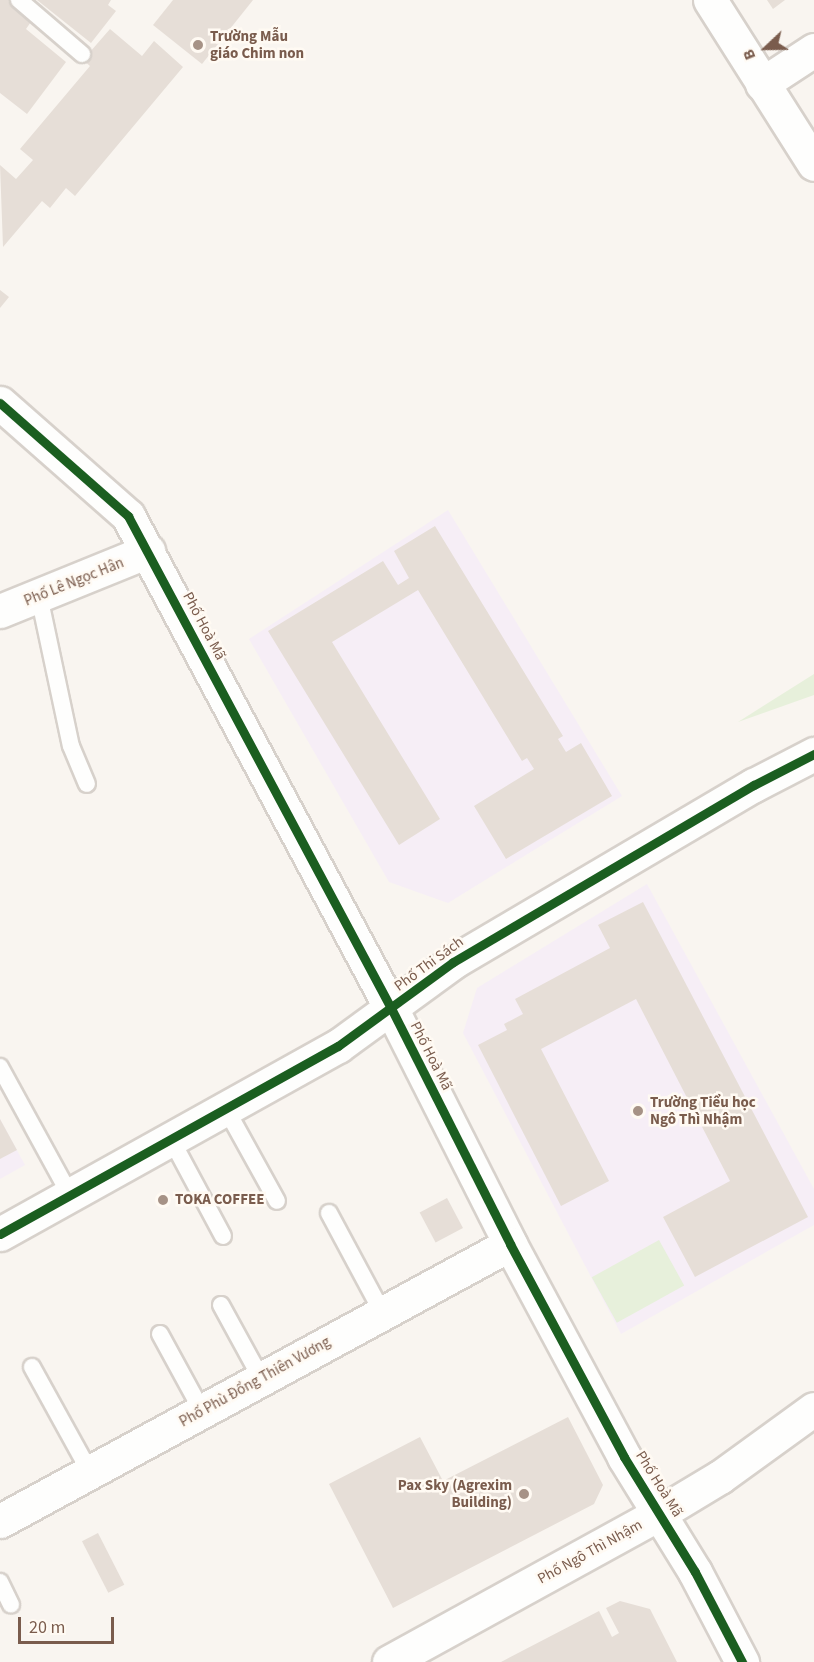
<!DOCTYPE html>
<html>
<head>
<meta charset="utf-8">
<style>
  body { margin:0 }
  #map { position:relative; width:814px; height:1662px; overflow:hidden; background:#f9f5f0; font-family:"Source Sans 3",sans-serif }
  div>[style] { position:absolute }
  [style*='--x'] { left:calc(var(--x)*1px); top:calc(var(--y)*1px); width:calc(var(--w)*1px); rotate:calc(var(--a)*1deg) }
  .education>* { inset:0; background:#f6eef6 }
  .green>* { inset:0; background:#e7f0db; transform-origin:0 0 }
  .building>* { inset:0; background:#e6ded7; transform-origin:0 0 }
  .roads { filter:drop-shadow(2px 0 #d7d1cb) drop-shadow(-2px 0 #d7d1cb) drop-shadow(0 2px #d7d1cb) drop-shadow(0 -2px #d7d1cb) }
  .lane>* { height:16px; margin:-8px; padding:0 8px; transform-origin:8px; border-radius:8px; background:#fefefd }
  .street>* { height:33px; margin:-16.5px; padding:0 16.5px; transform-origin:16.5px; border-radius:16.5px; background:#fefefd }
  .secondary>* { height:33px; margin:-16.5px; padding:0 16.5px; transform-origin:16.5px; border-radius:16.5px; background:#fefefd }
  .cycleway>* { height:9px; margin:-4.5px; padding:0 4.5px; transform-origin:4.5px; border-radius:4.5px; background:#1b5e20 }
  .dots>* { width:16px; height:16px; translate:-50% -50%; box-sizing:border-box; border:3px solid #fffaf3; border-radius:50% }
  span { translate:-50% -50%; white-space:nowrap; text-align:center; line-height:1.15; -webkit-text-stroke:5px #fffaf3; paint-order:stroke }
  .poi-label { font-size:15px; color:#7a5c4d; font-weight:700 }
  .left { translate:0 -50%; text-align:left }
  .right { translate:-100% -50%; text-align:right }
  .street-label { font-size:15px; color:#7a5c4d }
  .north { position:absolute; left:736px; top:18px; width:60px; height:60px; -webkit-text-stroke:4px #fffaf3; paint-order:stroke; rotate:248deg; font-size:16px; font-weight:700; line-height:24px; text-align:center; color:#7a5c4d }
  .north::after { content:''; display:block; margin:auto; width:21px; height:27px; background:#7a5c4d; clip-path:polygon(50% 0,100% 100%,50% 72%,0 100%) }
  .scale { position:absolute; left:18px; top:1617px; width:96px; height:27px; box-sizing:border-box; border:3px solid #7a5c4d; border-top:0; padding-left:8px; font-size:18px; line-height:21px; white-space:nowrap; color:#7a5c4d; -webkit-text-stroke:4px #fffaf3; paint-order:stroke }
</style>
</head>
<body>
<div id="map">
  <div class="education">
    <i style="clip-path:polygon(448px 510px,622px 796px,448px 903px,389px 882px,249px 639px)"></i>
    <i style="clip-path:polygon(647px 884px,814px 1189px,814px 1225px,621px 1334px,463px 1033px,477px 988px)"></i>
    <i style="clip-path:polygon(0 1119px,25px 1165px,0 1179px)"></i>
  </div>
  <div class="green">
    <i style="clip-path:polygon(814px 674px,814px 695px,738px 722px)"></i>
    <i style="left:659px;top:1240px;width:52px;height:77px;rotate:61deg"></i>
  </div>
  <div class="building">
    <i style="clip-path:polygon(0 0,14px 0,35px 16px,26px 29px,66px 62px,27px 114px,0 93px)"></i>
    <i style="clip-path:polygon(37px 0,111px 0,108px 5px,116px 11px,91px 43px)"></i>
    <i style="clip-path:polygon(173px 0,253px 0,202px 64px,153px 25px)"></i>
    <i style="clip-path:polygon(767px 0,785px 0,773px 9px)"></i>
    <i style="clip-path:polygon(110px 29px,142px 56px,154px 41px,183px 67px,75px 196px,66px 188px,50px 208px,42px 201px,3px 247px,0 165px,16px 179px,33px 160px,20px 149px,90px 66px,83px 60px)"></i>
    <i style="clip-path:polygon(0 290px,9px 297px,0 308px)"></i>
    <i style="clip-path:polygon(435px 526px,563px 736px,558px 739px,566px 752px,581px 743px,612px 796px,506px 859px,474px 806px,534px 769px,527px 758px,522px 761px,418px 590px,332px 642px,440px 819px,399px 845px,268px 631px,383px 561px,398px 585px,409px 578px,394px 551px)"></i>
    <i style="clip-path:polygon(643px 902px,808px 1217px,695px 1277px,663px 1217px,730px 1181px,636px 999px,541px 1049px,609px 1181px,561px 1206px,478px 1045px,507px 1030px,504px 1024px,523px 1014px,515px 999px,610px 948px,598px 925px)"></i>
    <i style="clip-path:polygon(0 1119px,17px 1150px,0 1159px)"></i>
    <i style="left:447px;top:1198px;width:34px;height:31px;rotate:62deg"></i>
    <i style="clip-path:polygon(568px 1417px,603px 1485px,594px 1504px,393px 1608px,329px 1484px,420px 1437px,443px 1481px)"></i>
    <i style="left:98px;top:1533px;width:58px;height:18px;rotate:63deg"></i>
    <i style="clip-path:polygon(620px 1601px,650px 1609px,677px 1662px,501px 1662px,599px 1611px,612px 1637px,619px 1633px,606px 1608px)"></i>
  </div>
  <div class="roads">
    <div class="lane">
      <i style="--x:19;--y:0;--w:83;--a:40.6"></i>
      <i style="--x:39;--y:596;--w:153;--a:78"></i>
      <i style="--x:71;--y:746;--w:41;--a:67.2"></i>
      <i style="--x:0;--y:1067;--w:146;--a:61.3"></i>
      <i style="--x:226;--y:1109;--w:105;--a:61"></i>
      <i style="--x:171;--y:1139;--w:110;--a:61.8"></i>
      <i style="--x:329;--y:1213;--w:112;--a:61.8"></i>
      <i style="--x:221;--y:1305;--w:83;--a:61.3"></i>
      <i style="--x:160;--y:1334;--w:88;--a:61.4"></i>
      <i style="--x:32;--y:1367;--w:120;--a:61.1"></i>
      <i style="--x:0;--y:1582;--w:25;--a:64"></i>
    </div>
    <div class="street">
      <i style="--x:762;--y:84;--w:62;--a:-33.2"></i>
      <i style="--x:0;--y:403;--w:171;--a:41.4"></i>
      <i style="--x:128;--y:516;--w:560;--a:61.88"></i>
      <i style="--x:392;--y:1010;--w:262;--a:63.2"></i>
      <i style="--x:510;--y:1244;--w:242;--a:61.8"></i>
      <i style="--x:624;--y:1457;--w:135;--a:58.3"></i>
      <i style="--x:695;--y:1572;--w:102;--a:62.4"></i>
      <i style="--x:0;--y:611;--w:160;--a:-22.1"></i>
      <i style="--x:0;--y:1234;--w:387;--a:-29.1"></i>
      <i style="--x:338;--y:1046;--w:142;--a:-36.1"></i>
      <i style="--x:453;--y:962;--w:349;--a:-30.5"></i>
      <i style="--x:754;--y:785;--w:68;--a:-27.3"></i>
      <i style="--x:0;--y:1521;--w:580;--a:-28.51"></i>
    </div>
    <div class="secondary">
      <i style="--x:710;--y:0;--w:194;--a:57.6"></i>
      <i style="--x:389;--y:1662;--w:309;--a:-28.8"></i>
      <i style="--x:660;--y:1513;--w:70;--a:-31"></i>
      <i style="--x:720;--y:1477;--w:116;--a:-35.9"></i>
    </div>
  </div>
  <div class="cycleway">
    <i style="--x:0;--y:403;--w:171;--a:41.4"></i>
    <i style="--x:128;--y:516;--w:560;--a:61.88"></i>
    <i style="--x:392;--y:1010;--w:262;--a:63.2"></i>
    <i style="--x:510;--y:1244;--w:242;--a:61.8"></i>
    <i style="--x:624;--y:1457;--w:135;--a:58.3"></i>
    <i style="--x:695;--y:1572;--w:102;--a:62.4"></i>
    <i style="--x:0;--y:1234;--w:387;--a:-29.1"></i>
    <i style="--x:338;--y:1046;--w:142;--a:-36.1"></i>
    <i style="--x:453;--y:962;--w:349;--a:-30.5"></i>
    <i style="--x:754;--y:785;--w:68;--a:-27.3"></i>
  </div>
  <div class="dots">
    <i style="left:198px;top:45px;background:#a69286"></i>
    <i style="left:638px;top:1111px;background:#a69286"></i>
    <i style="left:163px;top:1200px;background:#a69286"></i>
    <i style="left:524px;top:1494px;background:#a69286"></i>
  </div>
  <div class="poi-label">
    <span class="left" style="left:210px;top:45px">Trường Mẫu<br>giáo Chim non</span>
    <span class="left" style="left:650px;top:1111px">Trường Tiểu học<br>Ngô Thì Nhậm</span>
    <span class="left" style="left:175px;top:1200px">TOKA COFFEE</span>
    <span class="right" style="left:512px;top:1494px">Pax Sky (Agrexim<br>Building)</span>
  </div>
  <div class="street-label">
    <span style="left:74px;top:582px;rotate:-22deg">Phố Lê Ngọc Hân</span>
    <span style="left:204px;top:626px;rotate:62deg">Phố Hoà Mã</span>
    <span style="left:429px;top:964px;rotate:-36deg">Phố Thi Sách</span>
    <span style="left:431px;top:1056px;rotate:63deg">Phố Hoà Mã</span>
    <span style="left:255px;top:1382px;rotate:-29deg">Phố Phù Đổng Thiên Vương</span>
    <span style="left:659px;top:1484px;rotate:58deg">Phố Hoà Mã</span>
    <span style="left:590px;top:1552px;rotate:-29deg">Phố Ngô Thì Nhậm</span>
  </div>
  <div class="north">B</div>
  <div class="scale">20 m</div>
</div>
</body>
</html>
